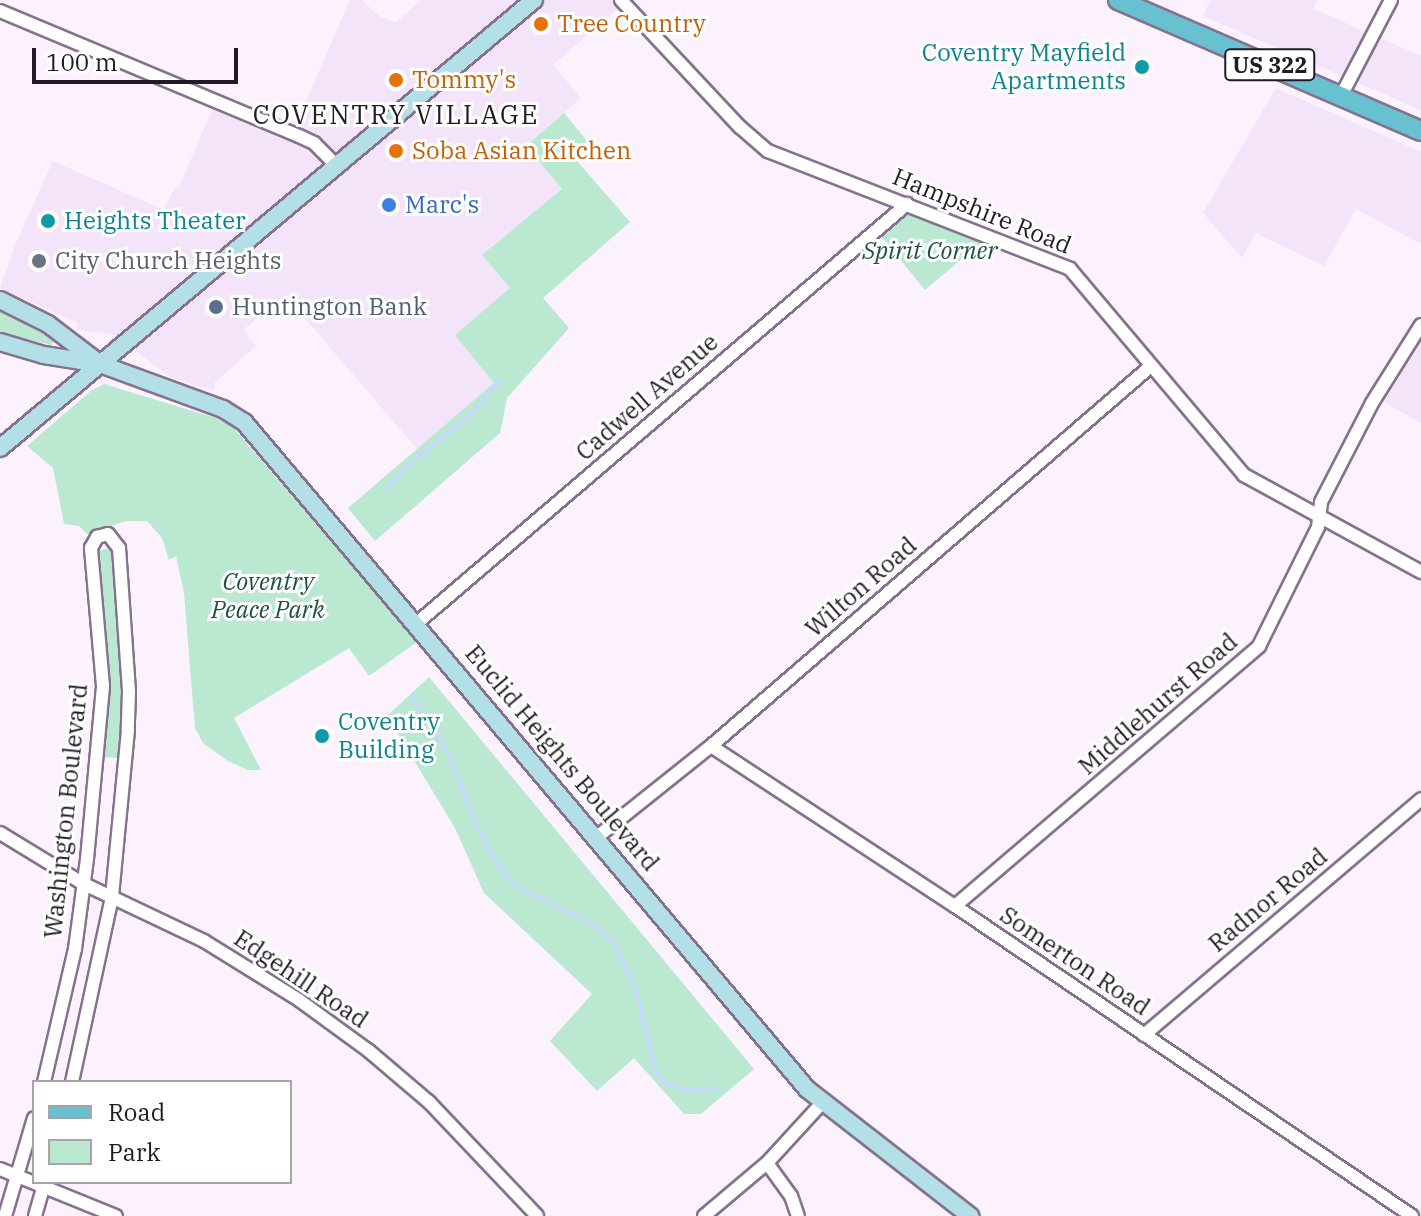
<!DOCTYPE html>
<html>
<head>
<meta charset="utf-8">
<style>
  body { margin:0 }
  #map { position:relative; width:1421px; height:1216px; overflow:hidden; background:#fbf2fe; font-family:"IBM Plex Serif",serif }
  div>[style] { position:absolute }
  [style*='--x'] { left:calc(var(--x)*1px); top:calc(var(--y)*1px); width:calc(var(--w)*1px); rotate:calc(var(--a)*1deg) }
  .built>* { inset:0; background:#f4e4fa }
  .green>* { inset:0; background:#bae8d1 }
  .stream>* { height:4px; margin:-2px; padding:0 2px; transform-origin:2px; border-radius:2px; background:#c5dafa }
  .roads { filter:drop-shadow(2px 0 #86728e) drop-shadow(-2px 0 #86728e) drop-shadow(0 2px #86728e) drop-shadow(0 -2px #86728e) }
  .street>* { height:12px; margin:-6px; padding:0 6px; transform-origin:6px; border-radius:6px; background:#fff }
  .secondary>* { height:16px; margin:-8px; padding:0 8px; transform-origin:8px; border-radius:8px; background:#b3e0e7 }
  .primary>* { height:18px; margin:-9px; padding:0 9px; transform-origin:9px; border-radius:9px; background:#67c1d0 }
  .dots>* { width:22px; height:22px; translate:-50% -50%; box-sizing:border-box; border:4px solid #fff; border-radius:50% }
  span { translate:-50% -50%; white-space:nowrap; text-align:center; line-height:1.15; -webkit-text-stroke:6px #fff; paint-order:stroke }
  .shield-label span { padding:2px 6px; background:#fff; border:2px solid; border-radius:6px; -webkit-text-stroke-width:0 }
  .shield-label { font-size:22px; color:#221a25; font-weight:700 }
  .food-label { font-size:24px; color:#c56008 }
  .left { translate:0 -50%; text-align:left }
  .culture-label { font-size:24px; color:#0d838f }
  .right { translate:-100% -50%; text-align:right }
  .shop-label { font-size:24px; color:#366cbe }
  .street-label { font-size:24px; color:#221a25 }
  .park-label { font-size:24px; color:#1d533d; font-style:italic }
  .worship-label { font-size:24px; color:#5b616d }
  .service-label { font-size:24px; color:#4e5e75 }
  .neighbourhood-label { font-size:26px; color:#221a25; letter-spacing:2px }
  .legend { position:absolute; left:32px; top:1080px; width:260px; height:104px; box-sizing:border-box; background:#fff; border:2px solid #a7a3a8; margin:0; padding:10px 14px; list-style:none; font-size:24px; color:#221a25 }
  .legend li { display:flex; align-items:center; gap:16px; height:40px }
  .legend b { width:40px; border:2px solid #a7a3a8 }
  .scale { position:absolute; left:32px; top:48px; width:206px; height:36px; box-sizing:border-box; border:4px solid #221a25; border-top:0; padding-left:10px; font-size:24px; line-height:28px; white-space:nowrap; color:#221a25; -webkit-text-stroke:6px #fff; paint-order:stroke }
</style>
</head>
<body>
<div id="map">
  <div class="built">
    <i style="clip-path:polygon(350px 0,362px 0,379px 16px,396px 22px,421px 0,628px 0,553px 65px,581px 98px,526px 146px,562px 189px,482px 255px,510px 288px,495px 383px,417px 449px,285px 295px,243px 330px,256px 346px,215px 382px,214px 391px,170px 377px,113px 334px,77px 330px,78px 323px,0 288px,15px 245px,53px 161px,164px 210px,174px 189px,179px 187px,212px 110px,289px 140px)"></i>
    <i style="clip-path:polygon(1210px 0,1317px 0,1314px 9px,1421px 56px,1421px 110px,1203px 16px)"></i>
    <i style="clip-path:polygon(1276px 88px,1421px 152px,1421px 244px,1356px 209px,1324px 266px,1256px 233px,1242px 258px,1203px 213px)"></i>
    <i style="clip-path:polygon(1421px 342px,1421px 423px,1384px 402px)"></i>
  </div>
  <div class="green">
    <i style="clip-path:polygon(564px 113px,588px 142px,578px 162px,630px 222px,543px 298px,569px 328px,507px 398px,500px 433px,375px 541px,348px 508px,494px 383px,455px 335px,510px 288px,482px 255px,562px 189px,526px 146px)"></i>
    <i style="clip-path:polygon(909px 214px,982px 242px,925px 290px,881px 236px)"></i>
    <i style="clip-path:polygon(0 309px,56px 335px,52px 345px,0 333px)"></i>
    <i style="clip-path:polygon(104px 384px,216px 418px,234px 428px,417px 642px,369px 676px,349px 648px,234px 718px,261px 770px,248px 770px,228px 761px,203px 743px,195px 728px,184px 593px,176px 556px,169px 560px,162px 538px,147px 521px,126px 521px,87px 534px,79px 526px,64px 524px,53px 468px,27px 446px,92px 390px)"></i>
    <i style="clip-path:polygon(111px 548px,117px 587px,123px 688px,119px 758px,104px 757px,105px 619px,97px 551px)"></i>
    <i style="clip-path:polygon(429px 677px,754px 1069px,701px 1114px,684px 1114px,634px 1058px,597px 1091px,550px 1041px,592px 994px,484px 893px,455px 828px,387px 716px)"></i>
  </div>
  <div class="stream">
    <i style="--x:386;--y:489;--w:33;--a:-47"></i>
    <i style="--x:408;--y:465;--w:78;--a:-38.8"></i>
    <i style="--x:469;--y:416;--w:46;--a:-49.4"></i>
    <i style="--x:412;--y:696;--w:69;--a:57.5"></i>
    <i style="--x:449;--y:754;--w:73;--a:69.1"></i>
    <i style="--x:475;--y:822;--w:44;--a:62.9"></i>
    <i style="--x:495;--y:861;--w:34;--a:50"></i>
    <i style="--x:517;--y:887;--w:90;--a:26.3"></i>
    <i style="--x:598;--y:927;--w:26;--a:47"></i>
    <i style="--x:616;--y:946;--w:49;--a:66"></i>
    <i style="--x:636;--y:991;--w:84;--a:76.3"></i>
    <i style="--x:656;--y:1073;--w:12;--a:48"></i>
    <i style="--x:664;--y:1082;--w:25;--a:21"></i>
    <i style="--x:687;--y:1091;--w:33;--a:-5"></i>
  </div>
  <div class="roads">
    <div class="street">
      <i style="--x:621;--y:0;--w:174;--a:46.9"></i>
      <i style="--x:740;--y:127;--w:37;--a:41"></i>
      <i style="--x:768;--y:151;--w:324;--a:21.3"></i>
      <i style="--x:1070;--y:269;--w:270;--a:49.8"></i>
      <i style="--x:1244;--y:475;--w:202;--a:28.7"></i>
      <i style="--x:0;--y:11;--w:324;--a:22.7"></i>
      <i style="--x:299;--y:136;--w:17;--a:25"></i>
      <i style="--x:314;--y:143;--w:31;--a:45"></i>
      <i style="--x:1341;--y:96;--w:108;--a:-62.5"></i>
      <i style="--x:417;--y:623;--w:645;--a:-40.53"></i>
      <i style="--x:711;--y:746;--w:292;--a:33.3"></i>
      <i style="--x:955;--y:906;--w:552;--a:34.15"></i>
      <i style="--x:0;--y:833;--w:98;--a:31.3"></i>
      <i style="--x:84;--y:884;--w:133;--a:25.4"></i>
      <i style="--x:204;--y:941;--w:112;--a:31.8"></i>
      <i style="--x:299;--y:1000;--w:87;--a:36.1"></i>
      <i style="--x:369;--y:1051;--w:79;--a:40.4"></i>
      <i style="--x:429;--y:1102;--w:157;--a:46.5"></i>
      <i style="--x:597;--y:837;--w:146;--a:-38.6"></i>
      <i style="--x:711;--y:746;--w:581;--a:-40.82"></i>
      <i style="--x:955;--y:906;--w:400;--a:-40.5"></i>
      <i style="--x:1259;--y:646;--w:133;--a:-63.6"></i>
      <i style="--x:1318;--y:527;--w:25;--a:-83"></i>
      <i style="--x:1321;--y:502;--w:111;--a:-62.7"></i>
      <i style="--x:1372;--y:403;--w:92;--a:-57.9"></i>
      <i style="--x:1144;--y:1035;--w:364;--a:-40.4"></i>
      <i style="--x:44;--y:1082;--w:137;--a:-76.9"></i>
      <i style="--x:75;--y:949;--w:91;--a:-82.4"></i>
      <i style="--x:87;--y:859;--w:174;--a:-84.7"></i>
      <i style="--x:103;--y:686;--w:139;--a:-95"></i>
      <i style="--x:91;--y:548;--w:13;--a:-61"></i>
      <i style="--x:97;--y:537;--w:11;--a:-15"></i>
      <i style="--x:108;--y:534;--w:18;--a:52"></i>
      <i style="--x:119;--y:548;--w:144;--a:86"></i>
      <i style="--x:129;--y:692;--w:38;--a:92"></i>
      <i style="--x:128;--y:730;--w:168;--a:95.5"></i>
      <i style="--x:112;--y:897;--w:189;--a:102.2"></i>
      <i style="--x:767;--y:1163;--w:41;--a:54"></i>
      <i style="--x:791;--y:1196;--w:21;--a:71"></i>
      <i style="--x:0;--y:1169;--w:125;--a:22.1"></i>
      <i style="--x:5;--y:1216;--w:102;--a:-73.5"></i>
      <i style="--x:35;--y:1216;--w:35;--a:-74"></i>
      <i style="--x:704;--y:1216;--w:82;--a:-40.1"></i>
      <i style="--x:767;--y:1163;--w:81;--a:-47.5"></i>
    </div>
    <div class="secondary">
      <i style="--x:0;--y:300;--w:54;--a:26.6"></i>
      <i style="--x:48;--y:324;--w:64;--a:37.4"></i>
      <i style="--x:0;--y:342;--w:46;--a:16.5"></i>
      <i style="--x:44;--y:355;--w:57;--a:9.1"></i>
      <i style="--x:100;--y:364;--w:131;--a:20.1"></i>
      <i style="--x:223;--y:409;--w:25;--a:32"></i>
      <i style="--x:244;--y:422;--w:873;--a:49.83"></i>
      <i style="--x:807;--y:1089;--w:207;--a:37.9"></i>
      <i style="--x:0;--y:448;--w:697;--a:-40"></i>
    </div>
    <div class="primary">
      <i style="--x:1118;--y:0;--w:330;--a:23.4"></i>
    </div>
  </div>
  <div class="dots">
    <i style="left:541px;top:24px;background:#e8710a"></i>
    <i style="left:1142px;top:67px;background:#0f9aa8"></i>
    <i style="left:396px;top:80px;background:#e8710a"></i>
    <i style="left:396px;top:151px;background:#e8710a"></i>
    <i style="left:389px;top:205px;background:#3f7fe0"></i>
    <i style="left:48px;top:221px;background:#0f9aa8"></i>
    <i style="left:39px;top:261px;background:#6b7280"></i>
    <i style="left:216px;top:307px;background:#5c6f8a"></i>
    <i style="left:322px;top:736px;background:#0f9aa8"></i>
  </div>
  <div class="shield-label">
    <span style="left:1270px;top:65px">US 322</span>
  </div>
  <div class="food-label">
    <span class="left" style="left:557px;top:24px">Tree Country</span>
    <span class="left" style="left:412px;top:80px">Tommy's</span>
    <span class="left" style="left:412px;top:151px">Soba Asian Kitchen</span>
  </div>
  <div class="culture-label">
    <span class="right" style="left:1126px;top:67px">Coventry Mayfield<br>Apartments</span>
    <span class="left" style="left:64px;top:221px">Heights Theater</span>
    <span class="left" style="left:338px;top:736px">Coventry<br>Building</span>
  </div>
  <div class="shop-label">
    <span class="left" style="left:405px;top:205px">Marc's</span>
  </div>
  <div class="street-label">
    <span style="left:982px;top:211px;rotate:22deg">Hampshire Road</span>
    <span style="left:647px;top:397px;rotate:-41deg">Cadwell Avenue</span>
    <span style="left:861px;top:587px;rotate:-41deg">Wilton Road</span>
    <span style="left:1158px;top:704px;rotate:-41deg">Middlehurst Road</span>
    <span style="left:562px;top:758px;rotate:50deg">Euclid Heights Boulevard</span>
    <span style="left:66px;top:811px;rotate:-84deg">Washington Boulevard</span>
    <span style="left:1268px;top:900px;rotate:-40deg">Radnor Road</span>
    <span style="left:1075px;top:961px;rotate:34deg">Somerton Road</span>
    <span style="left:301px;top:979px;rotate:34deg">Edgehill Road</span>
  </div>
  <div class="park-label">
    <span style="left:930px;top:251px">Spirit Corner</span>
    <span style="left:268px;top:596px">Coventry<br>Peace Park</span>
  </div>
  <div class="worship-label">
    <span class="left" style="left:55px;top:261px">City Church Heights</span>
  </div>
  <div class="service-label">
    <span class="left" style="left:232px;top:307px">Huntington Bank</span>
  </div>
  <div class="neighbourhood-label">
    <span style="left:396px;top:115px">COVENTRY VILLAGE</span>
  </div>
  <ul class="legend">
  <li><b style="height:10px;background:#67c1d0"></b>Road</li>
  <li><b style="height:22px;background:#bae8d1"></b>Park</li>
  </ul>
  <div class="scale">100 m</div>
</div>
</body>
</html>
